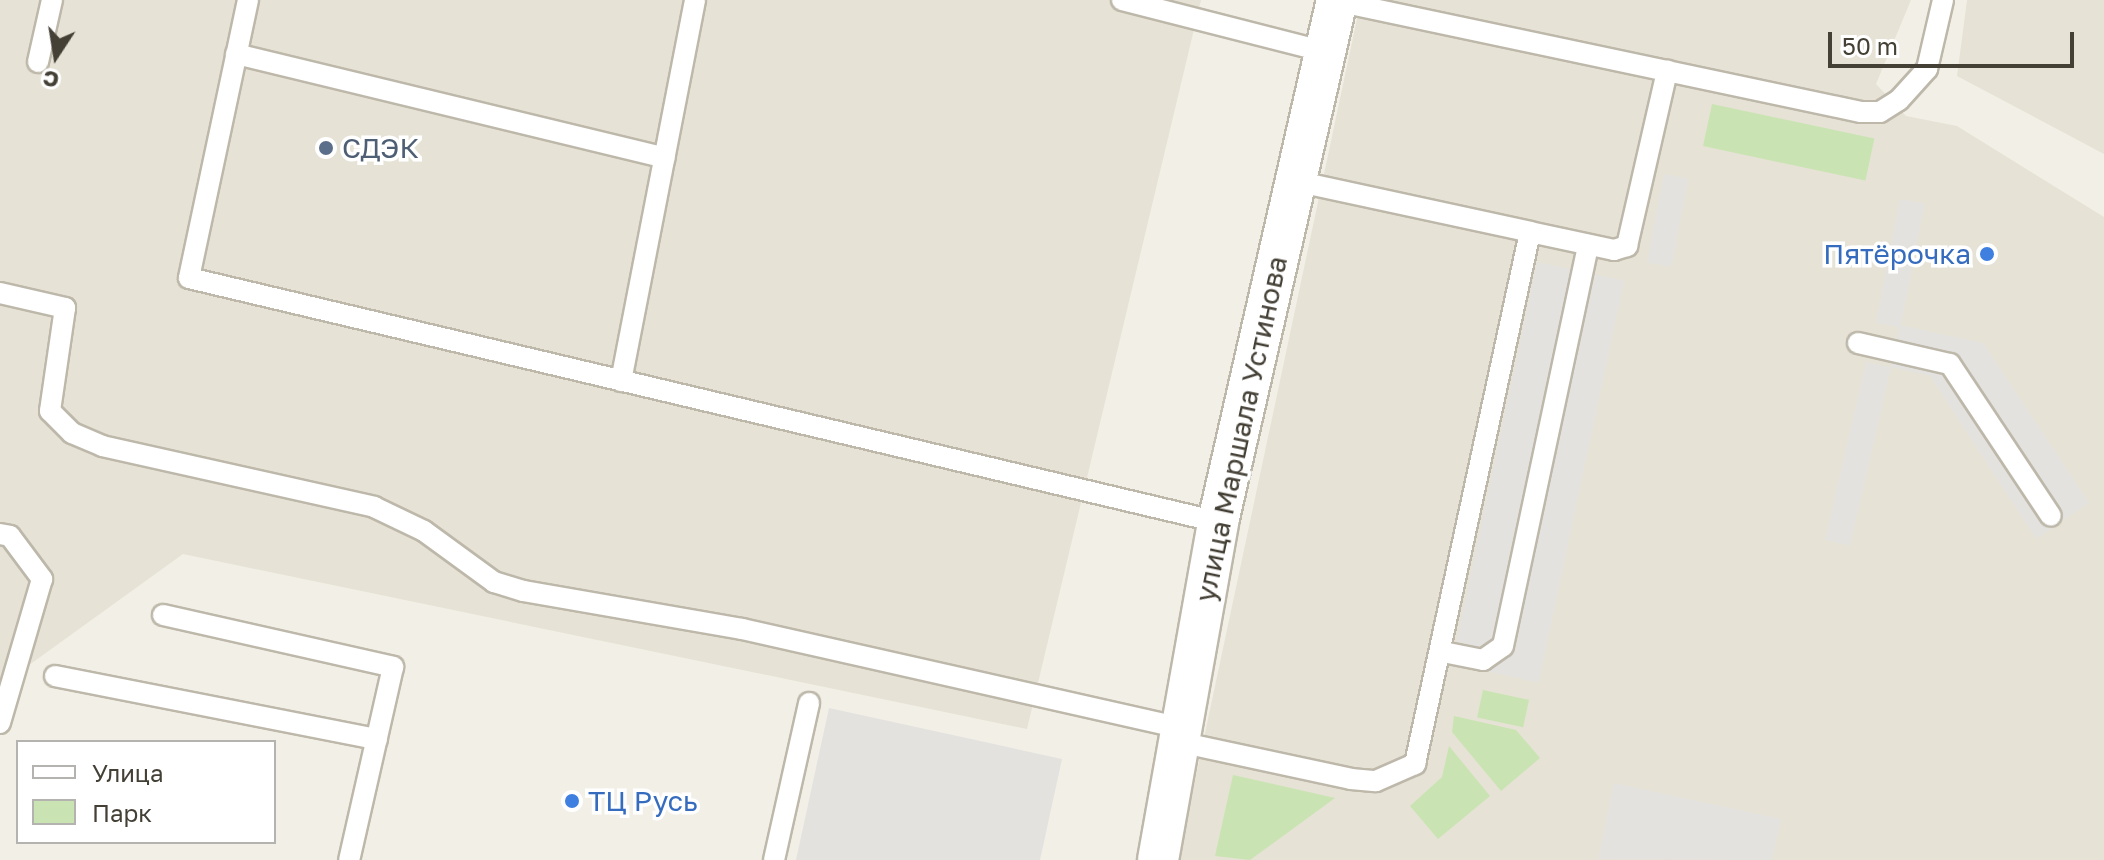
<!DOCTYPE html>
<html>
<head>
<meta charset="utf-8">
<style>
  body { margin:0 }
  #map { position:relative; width:2104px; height:860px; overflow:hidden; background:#f2efe7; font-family:"Golos Text",sans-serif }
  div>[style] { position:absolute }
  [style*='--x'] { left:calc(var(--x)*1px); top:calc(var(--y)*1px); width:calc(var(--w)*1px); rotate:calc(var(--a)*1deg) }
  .residential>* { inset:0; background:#e6e2d5 }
  .green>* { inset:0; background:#c9e4b2; transform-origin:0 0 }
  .parking>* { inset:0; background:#e3e2de; transform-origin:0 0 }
  .roads { filter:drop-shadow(2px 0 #bdb8aa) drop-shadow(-2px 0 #bdb8aa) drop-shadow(0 2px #bdb8aa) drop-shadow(0 -2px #bdb8aa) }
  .service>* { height:20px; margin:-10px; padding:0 10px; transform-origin:10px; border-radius:10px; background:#fff }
  .minor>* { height:40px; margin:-20px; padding:0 20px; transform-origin:20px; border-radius:20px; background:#fff }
  .dots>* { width:22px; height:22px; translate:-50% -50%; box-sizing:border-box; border:4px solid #fff; border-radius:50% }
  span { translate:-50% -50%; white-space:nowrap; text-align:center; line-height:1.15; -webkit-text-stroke:7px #fff; paint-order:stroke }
  .service-label { font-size:28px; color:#4e5e75 }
  .left { translate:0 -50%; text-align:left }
  .shop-label { font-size:28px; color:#366cbe }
  .right { translate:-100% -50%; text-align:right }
  .street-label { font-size:28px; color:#444036 }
  .legend { position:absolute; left:16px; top:740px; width:260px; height:104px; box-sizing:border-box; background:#fff; border:2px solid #b4b3af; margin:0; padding:10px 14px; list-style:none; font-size:24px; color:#444036 }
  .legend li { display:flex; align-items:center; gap:16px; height:40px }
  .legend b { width:40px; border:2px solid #b4b3af }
  .north { position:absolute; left:16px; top:16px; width:80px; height:80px; -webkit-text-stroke:6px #fff; paint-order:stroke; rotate:192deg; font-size:22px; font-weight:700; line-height:32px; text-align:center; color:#444036 }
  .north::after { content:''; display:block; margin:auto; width:28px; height:36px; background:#444036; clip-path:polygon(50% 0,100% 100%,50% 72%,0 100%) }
  .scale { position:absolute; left:1828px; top:32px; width:246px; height:36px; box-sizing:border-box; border:4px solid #444036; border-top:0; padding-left:10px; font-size:24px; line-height:28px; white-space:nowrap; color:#444036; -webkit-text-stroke:6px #fff; paint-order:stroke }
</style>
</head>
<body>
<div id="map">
  <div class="residential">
    <i style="clip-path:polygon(0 0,1201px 0,1027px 729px,183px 554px,0 686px)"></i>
    <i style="clip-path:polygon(1361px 0,1911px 0,1876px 84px,1906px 116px,1957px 126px,2104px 217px,2104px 860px,1178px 860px)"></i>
    <i style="clip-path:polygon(1967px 0,2104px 0,2104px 154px,1957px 76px)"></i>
  </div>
  <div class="green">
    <i style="left:1712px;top:104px;width:166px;height:43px;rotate:12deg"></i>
    <i style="left:1483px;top:690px;width:47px;height:28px;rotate:12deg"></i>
    <i style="clip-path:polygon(1454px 716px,1516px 730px,1540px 758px,1501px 791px,1452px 732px)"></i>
    <i style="clip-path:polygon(1449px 746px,1490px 796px,1438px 839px,1410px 806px,1442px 777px)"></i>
    <i style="clip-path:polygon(1233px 775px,1335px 798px,1250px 860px,1215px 856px)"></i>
  </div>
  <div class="parking">
    <i style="left:1664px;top:174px;width:25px;height:90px;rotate:11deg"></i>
    <i style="left:1900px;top:199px;width:25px;height:126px;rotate:11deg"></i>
    <i style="left:1537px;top:262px;width:89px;height:411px;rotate:12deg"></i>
    <i style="clip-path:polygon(1900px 325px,1983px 343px,2089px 503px,2036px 539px,1930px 376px,1891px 367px,1850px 546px,1825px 540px,1866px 362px,1890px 367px)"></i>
    <i style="clip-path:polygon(829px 708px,1062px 759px,1040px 860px,796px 860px)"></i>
    <i style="clip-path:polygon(1614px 783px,1781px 819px,1772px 860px,1598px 859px)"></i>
  </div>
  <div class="roads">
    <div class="service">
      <i style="--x:248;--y:0;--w:284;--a:102"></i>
      <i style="--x:189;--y:278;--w:1058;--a:13.34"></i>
      <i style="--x:1122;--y:0;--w:211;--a:14.3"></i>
      <i style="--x:1336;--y:1;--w:537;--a:11.94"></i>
      <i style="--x:1861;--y:112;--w:19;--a:0"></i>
      <i style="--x:1880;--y:112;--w:22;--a:-32"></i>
      <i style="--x:1899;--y:100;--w:42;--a:-47.9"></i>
      <i style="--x:1927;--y:69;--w:71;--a:-76.9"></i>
      <i style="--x:236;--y:54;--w:441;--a:13.6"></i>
      <i style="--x:38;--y:62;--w:64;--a:-77.3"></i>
      <i style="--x:1295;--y:181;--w:240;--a:12.2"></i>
      <i style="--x:0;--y:293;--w:67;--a:13"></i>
      <i style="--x:65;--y:308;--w:104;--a:98.3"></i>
      <i style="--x:50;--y:411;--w:31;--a:45"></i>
      <i style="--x:72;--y:433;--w:33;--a:23"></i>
      <i style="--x:102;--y:446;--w:279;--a:12.6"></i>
      <i style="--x:374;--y:507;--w:55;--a:25.6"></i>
      <i style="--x:424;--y:531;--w:87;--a:36.1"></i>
      <i style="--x:494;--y:582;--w:31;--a:17"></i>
      <i style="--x:524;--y:591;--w:221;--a:9.9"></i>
      <i style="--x:742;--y:629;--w:450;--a:12.7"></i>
      <i style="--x:1858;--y:343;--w:94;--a:12.9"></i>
      <i style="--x:1950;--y:364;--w:182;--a:56.4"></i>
      <i style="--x:621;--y:381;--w:388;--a:-79"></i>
      <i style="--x:0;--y:534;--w:10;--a:11"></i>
      <i style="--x:10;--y:536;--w:54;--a:53.3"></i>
      <i style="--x:42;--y:579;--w:150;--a:106.3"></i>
      <i style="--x:163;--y:615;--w:236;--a:12.7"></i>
      <i style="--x:393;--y:667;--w:198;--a:102.8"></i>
      <i style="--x:1443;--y:652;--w:41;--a:11.3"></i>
      <i style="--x:1483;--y:660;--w:24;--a:-35"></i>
      <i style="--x:1503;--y:646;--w:410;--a:-78"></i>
      <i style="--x:55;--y:676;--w:328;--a:11.1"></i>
      <i style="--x:1179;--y:742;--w:176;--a:12.1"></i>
      <i style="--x:1351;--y:779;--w:25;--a:5"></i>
      <i style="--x:1376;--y:781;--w:43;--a:-23.6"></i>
      <i style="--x:1415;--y:764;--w:544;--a:-77.8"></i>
      <i style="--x:1530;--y:232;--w:86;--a:12.1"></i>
      <i style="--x:1614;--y:250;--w:14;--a:-17"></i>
      <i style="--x:1627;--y:246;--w:180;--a:-77.1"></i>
      <i style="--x:774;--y:860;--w:161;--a:-77.4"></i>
    </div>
    <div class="minor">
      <i style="--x:1158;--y:860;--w:343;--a:-79.9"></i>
      <i style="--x:1218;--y:522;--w:535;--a:-77.16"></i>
    </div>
  </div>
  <div class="dots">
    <i style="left:326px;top:148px;background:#5c6f8a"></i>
    <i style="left:1987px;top:254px;background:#3f7fe0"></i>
    <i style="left:572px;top:801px;background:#3f7fe0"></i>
  </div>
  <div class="service-label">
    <span class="left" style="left:342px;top:148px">СДЭК</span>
  </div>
  <div class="shop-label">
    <span class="right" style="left:1971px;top:254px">Пятёрочка</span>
    <span class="left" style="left:588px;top:801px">ТЦ Русь</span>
  </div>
  <div class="street-label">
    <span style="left:1241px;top:429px;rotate:-78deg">улица Маршала Устинова</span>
  </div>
  <ul class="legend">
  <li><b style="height:10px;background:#fff"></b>Улица</li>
  <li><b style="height:22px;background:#c9e4b2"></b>Парк</li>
  </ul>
  <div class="north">С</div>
  <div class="scale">50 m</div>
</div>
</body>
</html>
